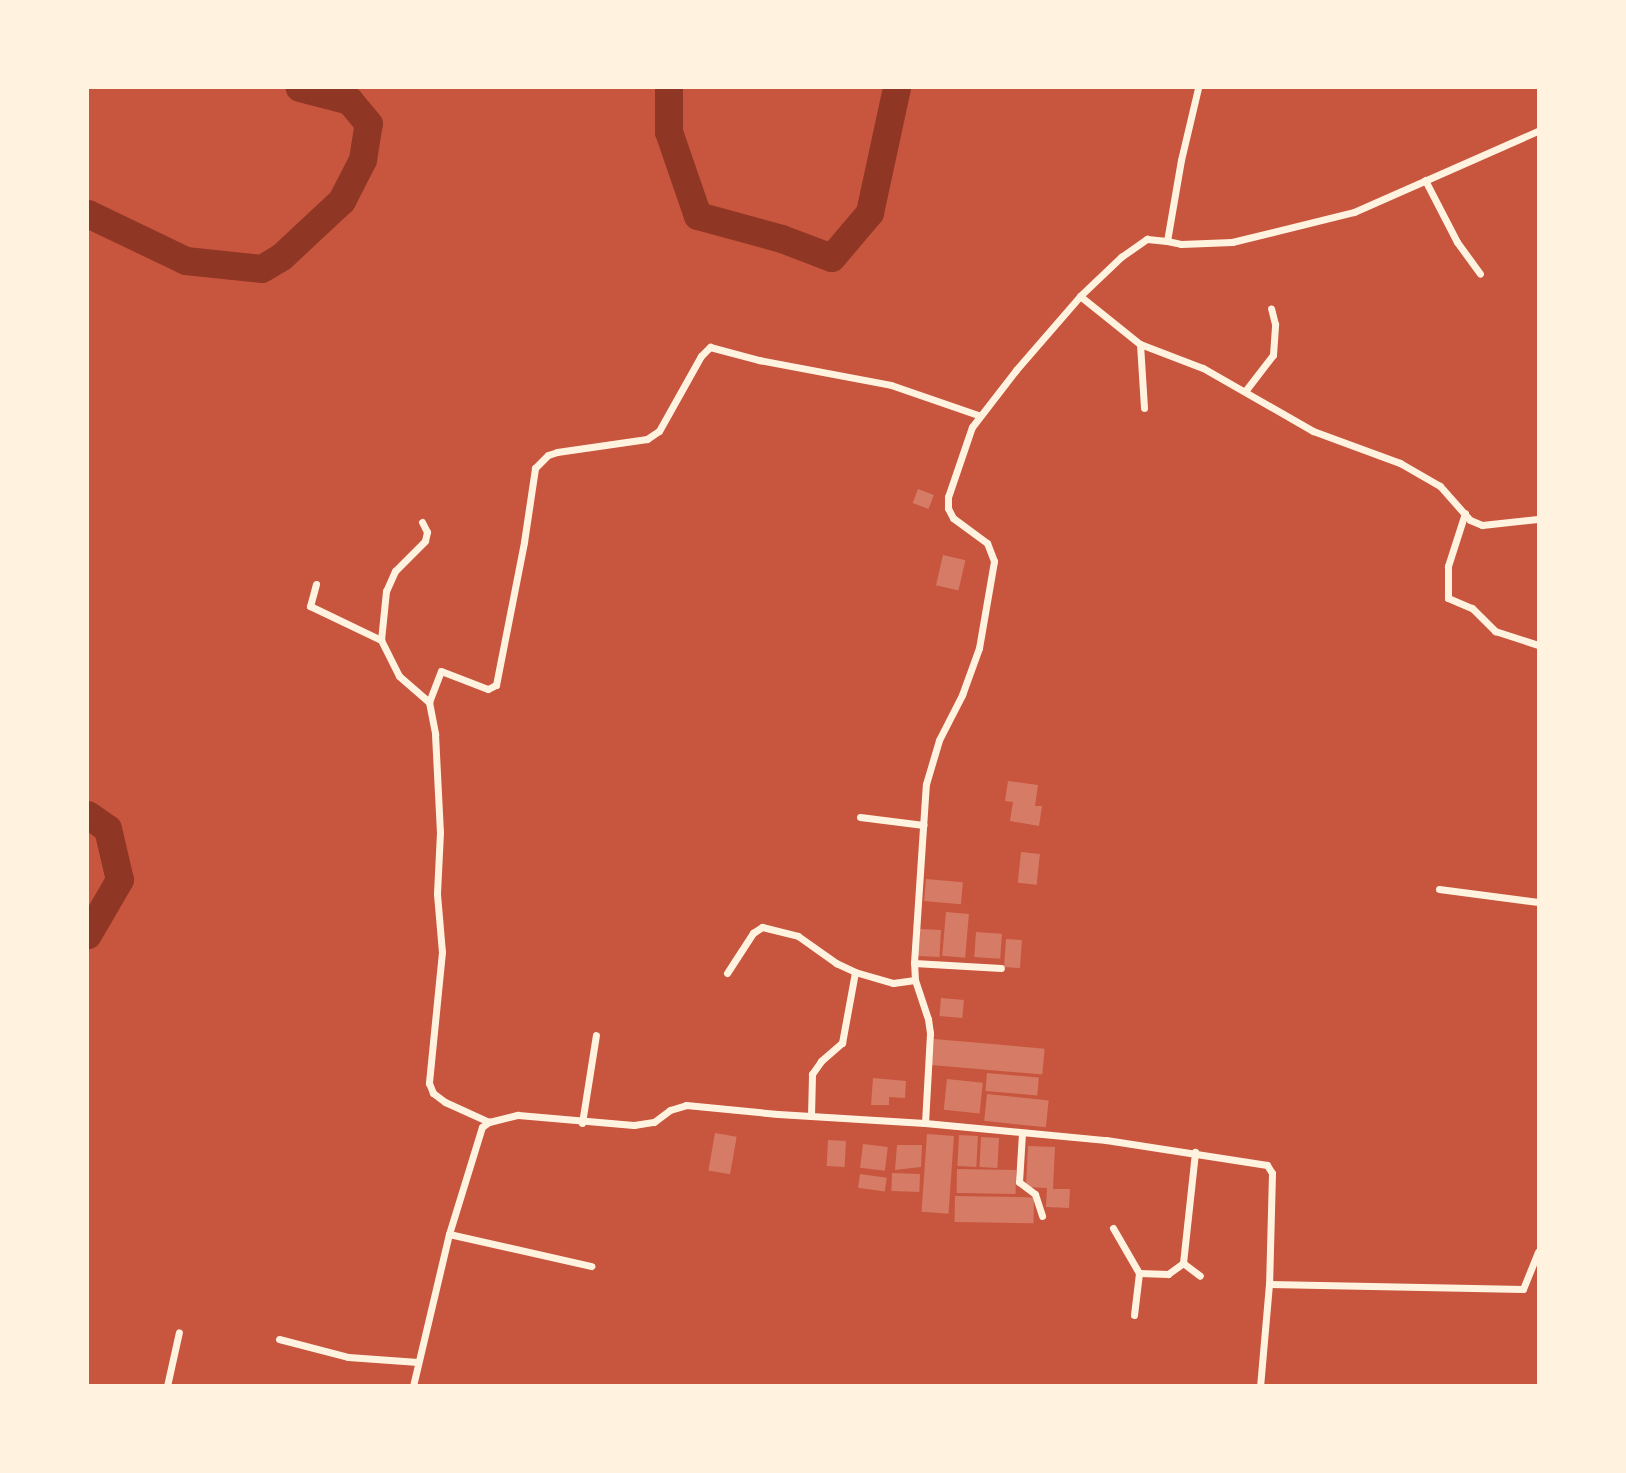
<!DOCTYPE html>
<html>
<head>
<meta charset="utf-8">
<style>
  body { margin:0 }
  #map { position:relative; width:1626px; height:1473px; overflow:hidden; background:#c8553d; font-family:"PT Serif",serif }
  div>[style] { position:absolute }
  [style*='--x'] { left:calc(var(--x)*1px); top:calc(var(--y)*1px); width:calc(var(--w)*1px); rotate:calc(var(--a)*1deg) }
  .river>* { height:28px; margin:-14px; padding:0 14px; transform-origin:14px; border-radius:14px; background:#8f3625 }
  .building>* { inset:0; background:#d67c66; transform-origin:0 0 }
  .minor>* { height:7px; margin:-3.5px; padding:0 3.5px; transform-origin:3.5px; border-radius:3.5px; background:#fff3e0 }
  span { translate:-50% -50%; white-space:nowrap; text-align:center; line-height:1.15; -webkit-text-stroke:6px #fff3e0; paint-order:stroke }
  .frame { position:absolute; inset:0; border:89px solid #fff3e0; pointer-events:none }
</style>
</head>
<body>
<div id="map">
  <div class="river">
    <i style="--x:669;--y:88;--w:44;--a:90"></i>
    <i style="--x:669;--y:132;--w:89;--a:71"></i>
    <i style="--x:698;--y:216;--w:87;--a:15.3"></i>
    <i style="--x:782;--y:239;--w:53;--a:20.8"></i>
    <i style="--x:832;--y:258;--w:59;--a:-49.8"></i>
    <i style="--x:870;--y:213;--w:128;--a:-77.8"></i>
    <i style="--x:88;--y:214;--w:109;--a:25.6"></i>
    <i style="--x:186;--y:261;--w:76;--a:6"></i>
    <i style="--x:262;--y:269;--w:23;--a:-31"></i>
    <i style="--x:282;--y:257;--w:82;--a:-43"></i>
    <i style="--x:342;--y:201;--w:46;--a:-62.9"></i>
    <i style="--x:363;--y:160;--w:36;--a:-81"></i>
    <i style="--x:369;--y:124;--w:30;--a:-130"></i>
    <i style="--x:350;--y:101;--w:52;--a:-165.4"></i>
    <i style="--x:88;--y:815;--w:24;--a:35"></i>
    <i style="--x:108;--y:829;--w:52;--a:76.8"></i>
    <i style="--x:120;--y:880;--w:64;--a:120.2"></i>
  </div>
  <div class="building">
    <i style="left:918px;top:489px;width:17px;height:15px;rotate:21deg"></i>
    <i style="left:943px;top:555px;width:23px;height:31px;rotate:13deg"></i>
    <i style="clip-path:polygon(1008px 781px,1038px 785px,1035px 806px,1042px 806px,1039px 826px,1010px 821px,1013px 802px,1005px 801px)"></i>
    <i style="left:1021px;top:852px;width:19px;height:31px;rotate:6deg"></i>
    <i style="left:926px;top:879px;width:37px;height:22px;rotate:5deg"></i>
    <i style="left:946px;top:912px;width:23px;height:44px;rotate:5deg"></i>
    <i style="left:920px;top:929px;width:21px;height:27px;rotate:3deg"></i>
    <i style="left:976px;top:932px;width:26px;height:25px;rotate:4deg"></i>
    <i style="left:1006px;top:939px;width:16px;height:28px;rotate:4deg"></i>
    <i style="left:941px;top:998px;width:23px;height:18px;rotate:5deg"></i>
    <i style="left:934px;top:1039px;width:111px;height:26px;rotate:5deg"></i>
    <i style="left:987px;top:1073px;width:52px;height:18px;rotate:5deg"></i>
    <i style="clip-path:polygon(873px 1078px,906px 1081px,905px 1098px,889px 1097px,889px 1105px,871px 1105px)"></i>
    <i style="left:947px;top:1079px;width:36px;height:31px;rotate:6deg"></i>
    <i style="left:987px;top:1094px;width:62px;height:27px;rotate:6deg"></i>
    <i style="left:715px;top:1133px;width:22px;height:38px;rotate:10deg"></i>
    <i style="left:927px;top:1134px;width:27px;height:78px;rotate:4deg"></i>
    <i style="left:959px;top:1135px;width:19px;height:31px;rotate:3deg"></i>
    <i style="left:981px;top:1137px;width:18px;height:30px;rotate:3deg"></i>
    <i style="left:828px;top:1140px;width:18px;height:26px;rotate:3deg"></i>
    <i style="left:863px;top:1144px;width:25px;height:24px;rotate:7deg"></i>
    <i style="clip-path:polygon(897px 1145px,922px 1145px,921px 1167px,895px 1170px)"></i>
    <i style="clip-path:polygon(1028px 1146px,1055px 1147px,1053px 1189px,1070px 1189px,1069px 1208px,1046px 1207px,1047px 1188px,1026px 1187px)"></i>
    <i style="left:957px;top:1169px;width:59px;height:24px;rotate:1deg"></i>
    <i style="left:892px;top:1173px;width:28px;height:18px;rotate:2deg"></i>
    <i style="left:860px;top:1174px;width:27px;height:14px;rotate:8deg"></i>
    <i style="left:955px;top:1196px;width:79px;height:26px;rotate:1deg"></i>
  </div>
  <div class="minor">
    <i style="--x:1425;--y:180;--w:70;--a:62.7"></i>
    <i style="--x:1457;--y:242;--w:39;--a:54"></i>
    <i style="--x:1167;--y:241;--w:14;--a:12"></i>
    <i style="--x:1181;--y:244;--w:51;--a:-2.2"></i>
    <i style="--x:1232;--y:242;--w:126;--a:-13.8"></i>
    <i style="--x:1354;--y:212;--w:201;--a:-23.8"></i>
    <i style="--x:1080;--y:296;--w:77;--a:38.7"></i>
    <i style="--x:1140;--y:344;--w:67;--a:20.9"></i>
    <i style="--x:1203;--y:368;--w:127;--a:29.8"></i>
    <i style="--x:1313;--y:431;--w:93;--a:20.2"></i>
    <i style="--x:1400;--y:463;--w:46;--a:29.9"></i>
    <i style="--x:1440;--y:486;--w:45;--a:48.6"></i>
    <i style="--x:1470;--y:520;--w:13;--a:23"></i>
    <i style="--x:1482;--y:525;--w:56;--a:-6.1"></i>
    <i style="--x:1140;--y:344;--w:64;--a:86.4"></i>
    <i style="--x:1246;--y:390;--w:44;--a:-52.4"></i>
    <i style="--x:1273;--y:355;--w:31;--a:-86"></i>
    <i style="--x:1275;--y:324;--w:16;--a:-104"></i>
    <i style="--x:1465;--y:513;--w:56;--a:107.8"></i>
    <i style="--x:1448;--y:566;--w:32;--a:90"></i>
    <i style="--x:1448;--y:598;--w:26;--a:23"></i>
    <i style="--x:1472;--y:608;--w:33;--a:45"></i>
    <i style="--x:1495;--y:631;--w:45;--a:18"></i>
    <i style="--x:422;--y:522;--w:11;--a:63"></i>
    <i style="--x:427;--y:532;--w:9;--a:103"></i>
    <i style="--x:425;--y:541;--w:42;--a:135"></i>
    <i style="--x:395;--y:571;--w:22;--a:114"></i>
    <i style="--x:386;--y:591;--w:49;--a:95.8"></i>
    <i style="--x:381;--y:640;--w:40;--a:63.4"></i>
    <i style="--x:399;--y:676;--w:40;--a:41"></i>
    <i style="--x:429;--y:702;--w:33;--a:79"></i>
    <i style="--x:435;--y:734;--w:98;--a:87.1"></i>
    <i style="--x:440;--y:832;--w:62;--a:92.8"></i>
    <i style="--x:437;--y:894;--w:58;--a:85.1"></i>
    <i style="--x:442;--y:952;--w:132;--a:95.7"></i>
    <i style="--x:429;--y:1083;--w:11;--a:68"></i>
    <i style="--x:433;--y:1093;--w:15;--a:37"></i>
    <i style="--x:445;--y:1102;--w:48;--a:24.4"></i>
    <i style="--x:316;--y:584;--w:23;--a:105"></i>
    <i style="--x:310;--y:606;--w:79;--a:25.6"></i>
    <i style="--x:429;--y:702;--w:33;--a:-69"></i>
    <i style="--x:441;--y:671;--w:50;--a:21"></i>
    <i style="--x:488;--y:689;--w:9;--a:-27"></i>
    <i style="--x:496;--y:685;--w:146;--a:-78.9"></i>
    <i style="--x:524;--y:542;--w:75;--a:-81.5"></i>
    <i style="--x:535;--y:468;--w:18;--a:-45"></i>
    <i style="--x:548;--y:455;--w:9;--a:-18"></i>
    <i style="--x:557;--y:452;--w:91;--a:-8.2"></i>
    <i style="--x:647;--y:439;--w:14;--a:-34"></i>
    <i style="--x:659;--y:431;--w:86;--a:-60.8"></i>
    <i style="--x:701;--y:356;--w:13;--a:-45"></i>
    <i style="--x:710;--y:347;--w:51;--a:14.9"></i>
    <i style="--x:759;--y:360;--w:134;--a:10.7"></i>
    <i style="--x:891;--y:385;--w:92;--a:19"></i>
    <i style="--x:860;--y:817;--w:64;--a:7.2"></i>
    <i style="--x:1439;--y:889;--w:100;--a:7.5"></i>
    <i style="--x:914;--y:963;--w:87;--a:3.3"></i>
    <i style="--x:727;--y:973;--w:48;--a:-57"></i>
    <i style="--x:753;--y:933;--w:11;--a:-34"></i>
    <i style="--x:762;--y:927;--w:37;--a:14"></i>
    <i style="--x:798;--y:936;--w:47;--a:35.4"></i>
    <i style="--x:836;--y:963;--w:21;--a:25"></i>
    <i style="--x:855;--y:972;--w:40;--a:16"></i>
    <i style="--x:893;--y:983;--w:22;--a:-8"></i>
    <i style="--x:811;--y:1116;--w:42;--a:-88.6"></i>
    <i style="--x:812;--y:1074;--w:16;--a:-55"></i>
    <i style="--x:821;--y:1061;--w:28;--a:-41"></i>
    <i style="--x:842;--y:1043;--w:72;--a:-79.6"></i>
    <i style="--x:582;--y:1123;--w:89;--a:-81"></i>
    <i style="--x:925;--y:1123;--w:182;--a:5.4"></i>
    <i style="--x:1106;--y:1140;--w:163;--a:8.8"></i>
    <i style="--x:1267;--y:1165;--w:9;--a:58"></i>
    <i style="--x:1272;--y:1173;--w:111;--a:91.5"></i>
    <i style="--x:1269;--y:1284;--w:102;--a:95"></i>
    <i style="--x:1022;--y:1133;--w:49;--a:93.5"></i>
    <i style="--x:1019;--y:1182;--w:20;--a:37"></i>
    <i style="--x:1035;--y:1194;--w:23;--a:72"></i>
    <i style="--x:1113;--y:1228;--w:52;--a:60"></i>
    <i style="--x:1139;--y:1273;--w:29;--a:2"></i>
    <i style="--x:1168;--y:1274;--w:19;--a:-36"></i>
    <i style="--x:1183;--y:1263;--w:21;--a:37"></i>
    <i style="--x:449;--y:1234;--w:146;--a:12.7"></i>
    <i style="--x:1183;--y:1263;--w:112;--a:-83.8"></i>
    <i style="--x:1269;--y:1284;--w:254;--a:1.1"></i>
    <i style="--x:1523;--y:1289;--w:40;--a:-68"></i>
    <i style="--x:1134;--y:1315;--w:42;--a:-83.2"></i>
    <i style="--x:279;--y:1339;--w:71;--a:14.6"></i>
    <i style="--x:348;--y:1357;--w:70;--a:4.1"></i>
    <i style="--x:167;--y:1386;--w:55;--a:-77.5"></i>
    <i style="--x:413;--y:1386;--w:156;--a:-76.7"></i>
    <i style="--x:449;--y:1234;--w:112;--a:-72.9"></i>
    <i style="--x:482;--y:1127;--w:9;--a:-36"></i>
    <i style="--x:489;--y:1122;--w:30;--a:-14"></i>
    <i style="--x:518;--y:1115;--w:116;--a:4.9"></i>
    <i style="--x:634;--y:1125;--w:20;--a:-9"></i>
    <i style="--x:654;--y:1122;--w:20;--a:-37"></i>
    <i style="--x:670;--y:1110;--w:17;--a:-17"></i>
    <i style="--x:686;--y:1105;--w:92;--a:5.6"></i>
    <i style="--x:778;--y:1114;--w:147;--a:3.5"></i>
    <i style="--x:925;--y:1123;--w:90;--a:-86.8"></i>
    <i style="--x:930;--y:1033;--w:14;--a:-98"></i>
    <i style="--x:928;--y:1019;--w:41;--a:-108.4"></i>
    <i style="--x:915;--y:980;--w:17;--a:-93"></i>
    <i style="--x:914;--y:963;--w:179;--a:-86.2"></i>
    <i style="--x:926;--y:784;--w:46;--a:-73.5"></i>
    <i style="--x:939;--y:740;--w:51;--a:-62.9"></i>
    <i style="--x:962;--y:695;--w:50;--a:-70.1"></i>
    <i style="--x:979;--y:648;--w:88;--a:-80.2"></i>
    <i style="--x:994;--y:561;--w:19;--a:-111"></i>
    <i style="--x:987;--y:543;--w:42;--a:-143.7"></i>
    <i style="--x:953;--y:518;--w:11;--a:-117"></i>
    <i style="--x:948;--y:508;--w:11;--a:-90"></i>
    <i style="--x:948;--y:497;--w:74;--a:-71.1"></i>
    <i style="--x:972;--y:427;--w:72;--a:-52.3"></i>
    <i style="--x:1016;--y:370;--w:98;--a:-49.1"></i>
    <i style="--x:1080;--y:296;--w:57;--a:-43.6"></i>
    <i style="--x:1121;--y:257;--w:32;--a:-35"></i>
    <i style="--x:1147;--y:239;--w:20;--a:6"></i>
    <i style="--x:1167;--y:241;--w:82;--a:-80.2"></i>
    <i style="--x:1181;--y:160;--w:74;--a:-76.7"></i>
  </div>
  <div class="frame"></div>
</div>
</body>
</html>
